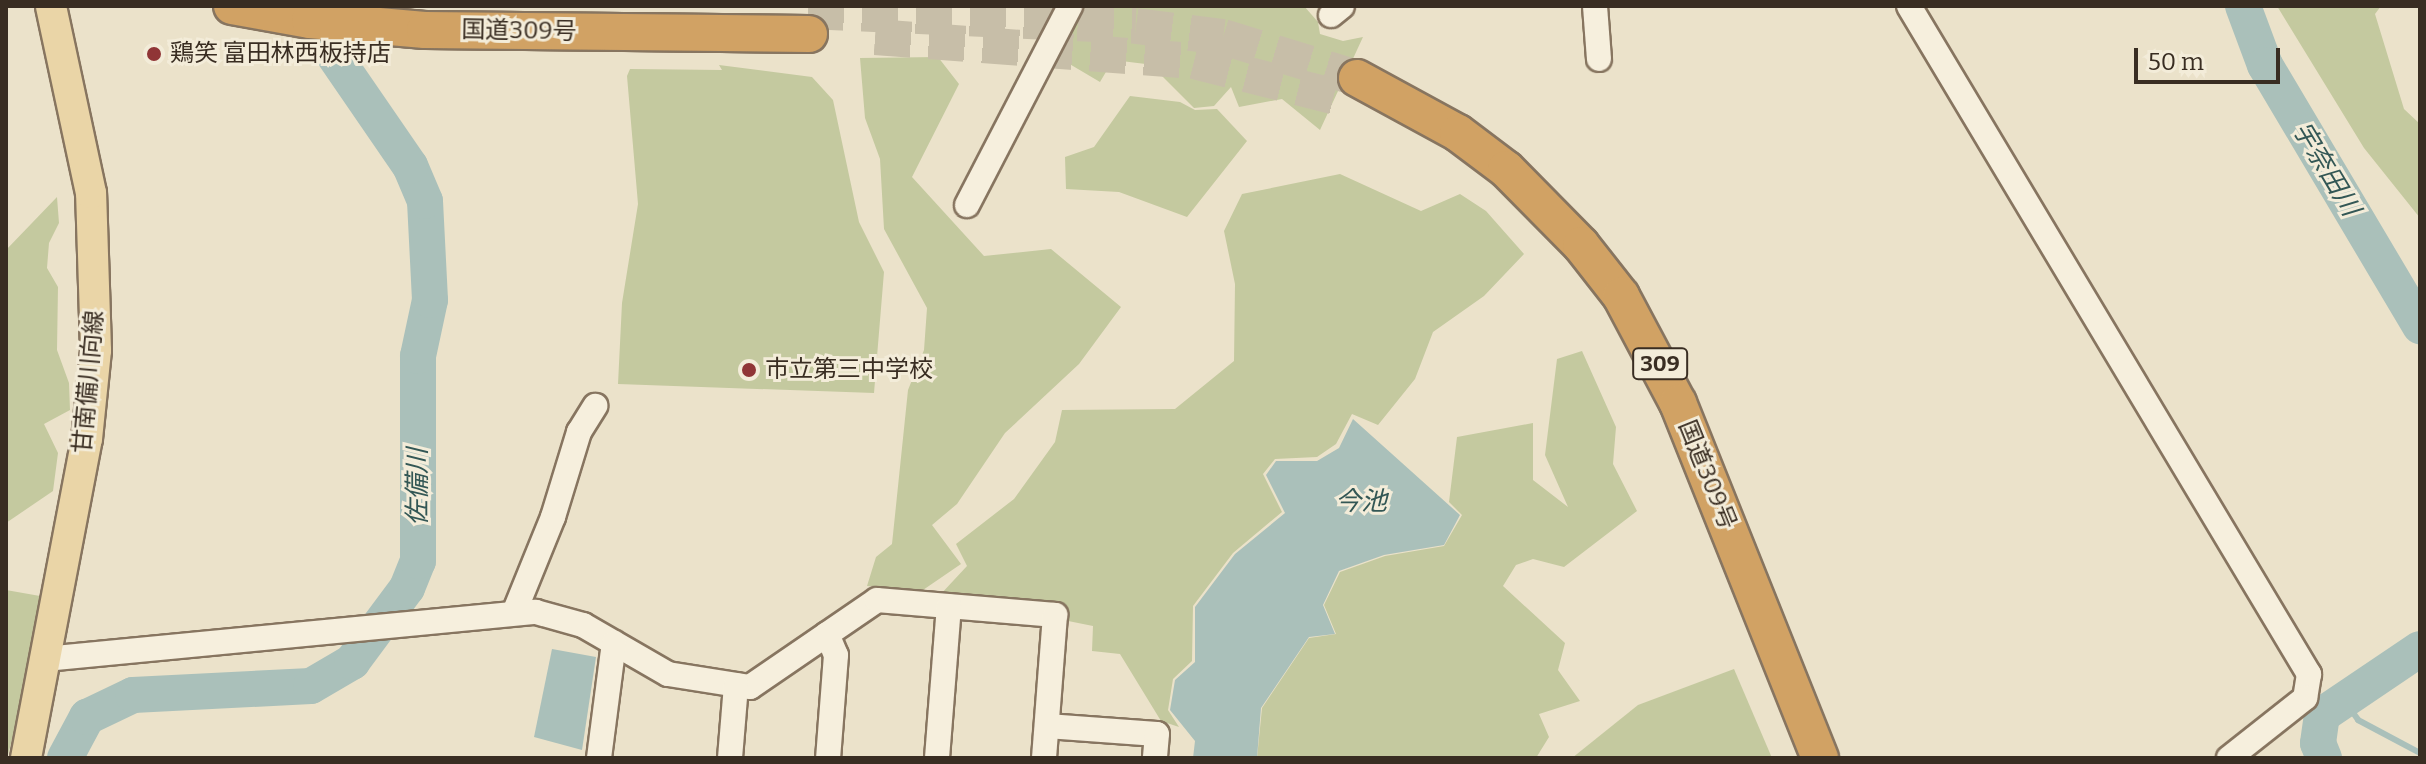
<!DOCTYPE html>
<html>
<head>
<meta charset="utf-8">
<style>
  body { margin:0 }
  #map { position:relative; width:2426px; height:764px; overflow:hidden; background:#ebe2ca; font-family:Bitter,"Noto Sans JP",serif }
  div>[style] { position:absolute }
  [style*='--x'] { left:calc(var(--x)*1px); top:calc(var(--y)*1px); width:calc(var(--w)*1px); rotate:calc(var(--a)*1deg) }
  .green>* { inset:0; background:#c4c99f }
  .water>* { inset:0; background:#aac0ba }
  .stream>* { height:6px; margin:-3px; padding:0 3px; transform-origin:3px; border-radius:3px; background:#aac0ba }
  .river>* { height:36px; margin:-18px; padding:0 18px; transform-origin:18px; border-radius:18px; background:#aac0ba }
  .highway-tunnel>* { height:36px; margin-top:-18px; transform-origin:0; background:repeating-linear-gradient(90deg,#c7bea8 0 36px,transparent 0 54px) }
  .roads { filter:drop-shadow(2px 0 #877560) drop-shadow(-2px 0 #877560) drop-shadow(0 2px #877560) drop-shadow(0 -2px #877560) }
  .minor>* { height:24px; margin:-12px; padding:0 12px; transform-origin:12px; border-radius:12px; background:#f6efdd }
  .major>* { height:30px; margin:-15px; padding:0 15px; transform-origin:15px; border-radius:15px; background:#ead5a7 }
  .highway>* { height:36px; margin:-18px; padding:0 18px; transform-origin:18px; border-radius:18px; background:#d1a264 }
  .dots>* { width:22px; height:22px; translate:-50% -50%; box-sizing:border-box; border:4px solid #f3ecd9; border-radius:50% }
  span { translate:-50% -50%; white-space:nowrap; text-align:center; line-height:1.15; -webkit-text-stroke:6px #f3ecd9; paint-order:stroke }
  .shield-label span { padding:2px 6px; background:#f3ecd9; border:2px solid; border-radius:6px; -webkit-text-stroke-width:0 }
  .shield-label { font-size:22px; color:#392d22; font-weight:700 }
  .street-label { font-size:24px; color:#392d22 }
  .poi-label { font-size:24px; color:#392d22 }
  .left { translate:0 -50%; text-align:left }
  .water-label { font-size:26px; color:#335755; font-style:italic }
  .frame { position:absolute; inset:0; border:8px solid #392d22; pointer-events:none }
  .scale { position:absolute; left:2134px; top:48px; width:146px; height:36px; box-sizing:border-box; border:4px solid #392d22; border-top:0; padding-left:10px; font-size:24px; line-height:28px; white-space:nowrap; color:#392d22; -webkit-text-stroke:6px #f3ecd9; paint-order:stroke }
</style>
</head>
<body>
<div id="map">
  <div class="green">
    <i style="clip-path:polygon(1083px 6px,1304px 6px,1318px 22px,1320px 34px,1343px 41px,1363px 37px,1320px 130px,1282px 99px,1239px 107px,1231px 87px,1214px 106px,1194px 108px,1161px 75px,1162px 66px,1113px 60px,1100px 82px,1056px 56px)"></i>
    <i style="clip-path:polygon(2277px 6px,2381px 6px,2375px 14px,2404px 109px,2420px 124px,2420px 218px,2364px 148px)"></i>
    <i style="clip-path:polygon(938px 57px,959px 84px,912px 177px,984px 256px,1051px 249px,1121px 307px,1079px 364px,1005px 433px,957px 504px,932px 525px,961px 564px,923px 590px,867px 586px,876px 557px,892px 544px,908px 390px,924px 350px,927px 308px,884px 229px,880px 159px,865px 118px,860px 58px)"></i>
    <i style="clip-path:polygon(719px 65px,812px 77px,833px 100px,859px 222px,884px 272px,874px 393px,618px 384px,622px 303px,638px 204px,627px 76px,630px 69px,722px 70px)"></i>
    <i style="clip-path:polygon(1130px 96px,1180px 102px,1195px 110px,1217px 109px,1247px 141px,1187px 217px,1119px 192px,1066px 189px,1065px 157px,1094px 147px)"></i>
    <i style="clip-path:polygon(1340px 174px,1421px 211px,1460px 194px,1486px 211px,1524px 254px,1484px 296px,1433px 332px,1415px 379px,1378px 425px,1352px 414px,1336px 444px,1317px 457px,1275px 459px,1263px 474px,1282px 512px,1233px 553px,1193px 606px,1192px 661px,1173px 679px,1168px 710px,1179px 727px,1161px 721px,1120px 654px,1092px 651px,1093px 626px,940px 595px,967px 566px,956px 544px,1014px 499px,1055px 442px,1062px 410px,1175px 409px,1234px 361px,1235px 284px,1224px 231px,1242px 194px)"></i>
    <i style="clip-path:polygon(57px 197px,59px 223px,49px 243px,47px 268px,58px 287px,57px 350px,69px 383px,70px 410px,44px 424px,58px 453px,53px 491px,6px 523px,6px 250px)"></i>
    <i style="clip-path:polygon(1582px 351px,1616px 427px,1613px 464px,1637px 511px,1564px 567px,1533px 559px,1516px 565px,1503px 586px,1565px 643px,1558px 670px,1580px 701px,1539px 714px,1549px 737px,1536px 758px,1257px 758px,1262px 708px,1309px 638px,1336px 634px,1324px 605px,1340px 572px,1385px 556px,1444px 546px,1462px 515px,1449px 502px,1457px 437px,1533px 423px,1533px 480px,1568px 507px,1545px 455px,1557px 359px)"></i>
    <i style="clip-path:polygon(6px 560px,6px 590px,40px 596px,45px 619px,7px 758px)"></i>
    <i style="clip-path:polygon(1734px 669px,1772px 758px,1572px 758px,1638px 705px)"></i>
  </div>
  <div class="water">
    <i style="clip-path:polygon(1353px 419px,1460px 515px,1444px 545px,1384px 555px,1339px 571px,1323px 605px,1335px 634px,1309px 637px,1261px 708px,1257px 758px,1193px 758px,1195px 741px,1170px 710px,1175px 680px,1195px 662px,1195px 607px,1235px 554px,1285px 513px,1266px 475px,1276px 461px,1317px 461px,1339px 448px)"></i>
    <i style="clip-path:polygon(552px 649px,596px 657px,582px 750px,534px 737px)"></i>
  </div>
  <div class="stream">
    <i style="--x:2343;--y:699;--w:26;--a:54"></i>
    <i style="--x:2358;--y:720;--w:70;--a:28"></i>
  </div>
  <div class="river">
    <i style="--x:2243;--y:6;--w:63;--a:69.6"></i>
    <i style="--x:2265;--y:65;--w:304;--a:59.3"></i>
    <i style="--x:65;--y:758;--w:47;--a:-61.8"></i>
    <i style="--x:87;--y:717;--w:51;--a:-25.6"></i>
    <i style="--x:133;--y:695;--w:178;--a:-2.9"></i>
    <i style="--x:311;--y:686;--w:48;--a:-30.3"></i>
    <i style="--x:352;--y:662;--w:92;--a:-53.4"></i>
    <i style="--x:407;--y:588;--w:29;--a:-68"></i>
    <i style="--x:418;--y:561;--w:205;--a:-90"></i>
    <i style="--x:418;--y:356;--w:57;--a:-77.9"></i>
    <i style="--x:430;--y:300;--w:99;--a:-92.9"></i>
    <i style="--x:425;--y:201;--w:38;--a:-113"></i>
    <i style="--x:410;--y:166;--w:194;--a:-124.5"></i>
    <i style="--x:2324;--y:758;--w:16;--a:-112"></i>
    <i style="--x:2318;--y:743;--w:28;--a:-82"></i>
    <i style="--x:2322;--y:715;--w:118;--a:-34"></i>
  </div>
  <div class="highway-tunnel">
    <i style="--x:808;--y:11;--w:328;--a:2.6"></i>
    <i style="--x:1136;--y:26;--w:88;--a:7.2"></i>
    <i style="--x:1223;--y:37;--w:140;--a:17"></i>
    <i style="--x:875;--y:37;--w:320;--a:4.3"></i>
    <i style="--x:1194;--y:61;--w:159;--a:14.2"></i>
  </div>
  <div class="roads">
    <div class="minor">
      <i style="--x:1595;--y:6;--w:53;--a:85.7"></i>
      <i style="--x:1909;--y:6;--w:779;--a:59.09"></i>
      <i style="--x:2309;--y:674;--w:24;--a:99"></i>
      <i style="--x:2305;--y:698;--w:97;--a:141.7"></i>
      <i style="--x:1331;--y:15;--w:14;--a:-39"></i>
      <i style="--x:967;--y:205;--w:224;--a:-62.6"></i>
      <i style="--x:514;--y:613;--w:104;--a:-67.9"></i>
      <i style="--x:553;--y:517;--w:89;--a:-73"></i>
      <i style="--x:579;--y:432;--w:31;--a:-58"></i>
      <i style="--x:827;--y:634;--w:23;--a:67"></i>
      <i style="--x:836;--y:655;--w:103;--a:94.4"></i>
      <i style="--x:45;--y:659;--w:493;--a:-5.5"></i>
      <i style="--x:536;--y:612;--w:49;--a:15.5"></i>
      <i style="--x:583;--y:625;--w:98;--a:30"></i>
      <i style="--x:668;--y:674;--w:83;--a:9"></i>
      <i style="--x:750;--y:687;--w:154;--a:-34.4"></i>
      <i style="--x:877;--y:600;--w:179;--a:4.8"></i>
      <i style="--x:1055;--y:615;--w:143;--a:94.4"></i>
      <i style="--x:1047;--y:726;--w:110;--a:4.2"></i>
      <i style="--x:1157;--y:734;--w:24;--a:95"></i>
      <i style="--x:599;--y:758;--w:116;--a:-82.6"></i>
      <i style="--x:730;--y:758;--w:73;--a:-85.3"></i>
      <i style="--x:937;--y:758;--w:152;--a:-85.5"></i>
    </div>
    <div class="major">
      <i style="--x:26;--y:758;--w:325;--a:-79.2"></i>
      <i style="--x:87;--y:439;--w:89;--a:-84.2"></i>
      <i style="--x:96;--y:350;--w:157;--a:-91.8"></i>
      <i style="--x:91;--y:193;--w:191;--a:-102.1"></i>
    </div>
    <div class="highway">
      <i style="--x:232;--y:6;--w:79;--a:10.2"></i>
      <i style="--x:310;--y:20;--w:115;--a:5"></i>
      <i style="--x:425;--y:30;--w:384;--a:0.6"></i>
      <i style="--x:1357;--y:78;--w:115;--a:28.6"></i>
      <i style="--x:1458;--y:133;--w:60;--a:36.9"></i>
      <i style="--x:1506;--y:169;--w:107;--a:45.4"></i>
      <i style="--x:1581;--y:245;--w:65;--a:51.9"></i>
      <i style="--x:1621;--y:296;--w:121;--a:62"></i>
      <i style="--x:1678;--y:403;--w:382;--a:68.2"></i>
    </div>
  </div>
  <div class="dots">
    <i style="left:154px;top:54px;background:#903536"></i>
    <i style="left:749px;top:370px;background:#903536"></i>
  </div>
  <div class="shield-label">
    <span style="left:1660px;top:364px">309</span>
  </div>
  <div class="street-label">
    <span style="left:519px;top:31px;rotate:1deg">国道309号</span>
    <span style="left:89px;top:382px;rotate:-85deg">甘南備川向線</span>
    <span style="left:1707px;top:475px;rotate:68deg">国道309号</span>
  </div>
  <div class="poi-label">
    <span class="left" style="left:170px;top:54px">鶏笑 富田林西板持店</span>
    <span class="left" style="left:765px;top:370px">市立第三中学校</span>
  </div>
  <div class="water-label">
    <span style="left:2326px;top:169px;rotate:59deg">宇奈田川</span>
    <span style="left:418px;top:487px;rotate:-90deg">佐備川</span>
    <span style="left:1361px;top:502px">今池</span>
  </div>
  <div class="frame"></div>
  <div class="scale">50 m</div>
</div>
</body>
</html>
